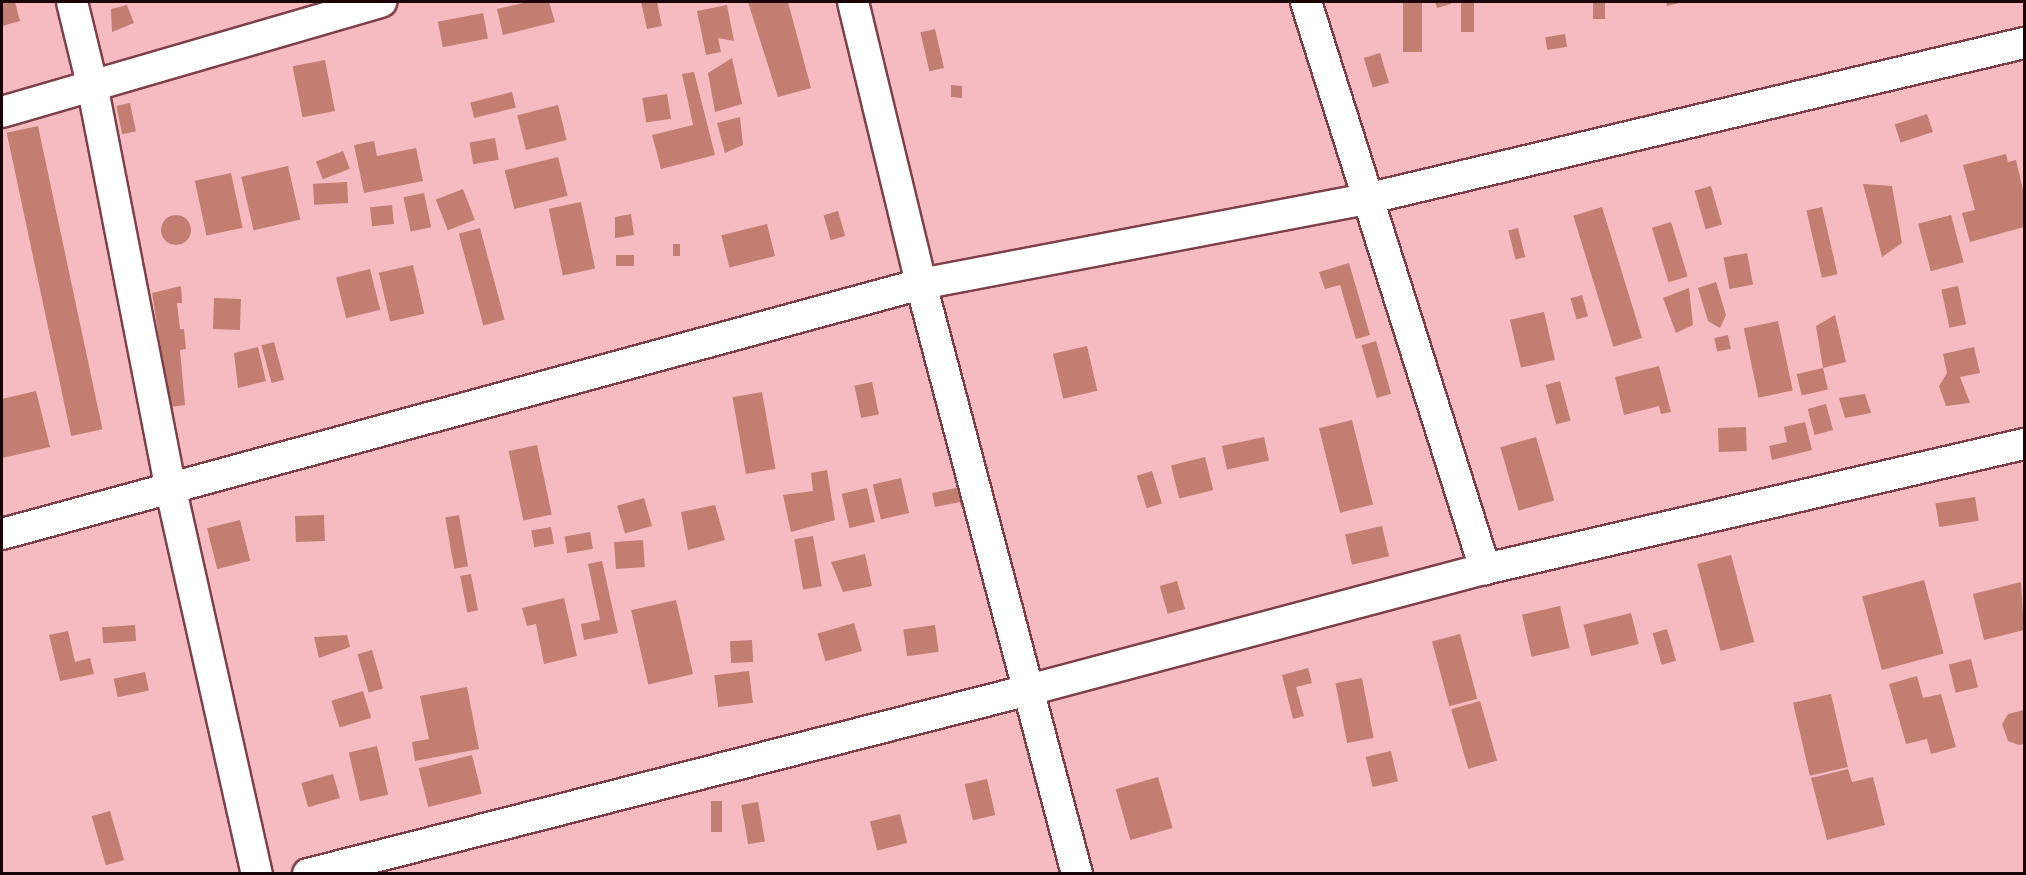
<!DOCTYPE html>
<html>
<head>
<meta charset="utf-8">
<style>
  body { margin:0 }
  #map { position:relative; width:2026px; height:875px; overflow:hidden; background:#f6bbc1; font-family:"Space Grotesk",sans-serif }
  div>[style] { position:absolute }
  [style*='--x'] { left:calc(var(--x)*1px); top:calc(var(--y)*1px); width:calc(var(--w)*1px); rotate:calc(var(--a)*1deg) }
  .building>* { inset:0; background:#c17e71; transform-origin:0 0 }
  .round { border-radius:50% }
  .roads { filter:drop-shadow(2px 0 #7d3f49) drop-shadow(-2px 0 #7d3f49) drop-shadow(0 2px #7d3f49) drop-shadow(0 -2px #7d3f49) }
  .minor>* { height:30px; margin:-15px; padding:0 15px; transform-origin:15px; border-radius:15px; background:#fff }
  span { translate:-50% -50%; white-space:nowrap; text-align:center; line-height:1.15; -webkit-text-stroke:5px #facdd1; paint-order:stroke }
  .frame { position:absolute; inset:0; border:3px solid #1a0407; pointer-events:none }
</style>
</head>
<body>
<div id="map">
  <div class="building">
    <i style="clip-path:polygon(2px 2px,15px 2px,20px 21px,2px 26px)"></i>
    <i style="clip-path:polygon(528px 2px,549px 2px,555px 22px,503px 35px,497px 9px)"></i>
    <i style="clip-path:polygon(641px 2px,657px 2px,662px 26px,647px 29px)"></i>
    <i style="clip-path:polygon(748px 2px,788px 2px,811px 88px,778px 97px)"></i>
    <i style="left:1403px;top:2px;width:19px;height:50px"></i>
    <i style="clip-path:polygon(1435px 2px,1451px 2px,1451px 4px,1437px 8px)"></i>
    <i style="left:1461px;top:2px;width:13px;height:30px"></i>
    <i style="left:1593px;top:2px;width:12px;height:17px"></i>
    <i style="clip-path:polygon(1666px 2px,1683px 2px,1667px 6px)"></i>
    <i style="clip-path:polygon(127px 5px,134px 23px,112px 32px,111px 9px)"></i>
    <i style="clip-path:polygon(727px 5px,734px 41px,718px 38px,721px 52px,706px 55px,697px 11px)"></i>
    <i style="left:483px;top:13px;width:26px;height:46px;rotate:79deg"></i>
    <i style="left:935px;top:29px;width:40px;height:15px;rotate:77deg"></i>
    <i style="left:1565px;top:34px;width:13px;height:20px;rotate:81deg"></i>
    <i style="left:1380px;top:53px;width:31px;height:17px;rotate:73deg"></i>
    <i style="clip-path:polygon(732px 58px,742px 104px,715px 112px,708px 73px)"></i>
    <i style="left:325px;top:60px;width:52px;height:33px;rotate:79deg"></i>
    <i style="clip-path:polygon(694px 72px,715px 155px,661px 169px,652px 135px,693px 125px,682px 74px)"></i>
    <i style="clip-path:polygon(951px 85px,962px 86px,962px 98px,951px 97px)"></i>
    <i style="left:512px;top:92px;width:16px;height:43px;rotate:76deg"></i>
    <i style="left:667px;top:94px;width:25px;height:25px;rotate:81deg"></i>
    <i style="left:130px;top:103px;width:29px;height:14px;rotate:78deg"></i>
    <i style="left:558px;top:105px;width:36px;height:42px;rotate:76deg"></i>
    <i style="left:1927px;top:114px;width:19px;height:34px;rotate:72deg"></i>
    <i style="clip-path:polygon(740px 117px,743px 145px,725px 153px,717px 123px)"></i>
    <i style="left:38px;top:126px;width:310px;height:32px;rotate:78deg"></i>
    <i style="left:495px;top:138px;width:22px;height:26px;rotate:80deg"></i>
    <i style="clip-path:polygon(374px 141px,377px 156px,416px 148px,423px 181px,364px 193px,354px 145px)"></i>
    <i style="left:343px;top:151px;width:19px;height:29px;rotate:69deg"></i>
    <i style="clip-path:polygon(2006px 154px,2008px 162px,2016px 160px,2024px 194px,2024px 227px,1970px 242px,1962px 213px,1975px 210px,1963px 165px)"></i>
    <i style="left:558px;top:157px;width:40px;height:55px;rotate:76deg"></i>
    <i style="left:288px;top:166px;width:55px;height:48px;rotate:77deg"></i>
    <i style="left:231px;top:173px;width:56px;height:37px;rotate:78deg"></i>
    <i style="left:347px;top:182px;width:21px;height:34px;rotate:87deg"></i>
    <i style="clip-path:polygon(1863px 184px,1892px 186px,1902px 243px,1882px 257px)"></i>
    <i style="left:1711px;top:186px;width:40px;height:17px;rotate:74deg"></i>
    <i style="left:463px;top:189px;width:33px;height:29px;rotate:69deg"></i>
    <i style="left:424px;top:193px;width:35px;height:21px;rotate:78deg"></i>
    <i style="left:581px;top:202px;width:68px;height:33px;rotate:78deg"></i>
    <i style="left:392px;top:205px;width:19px;height:22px;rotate:84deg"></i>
    <i style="left:1602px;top:207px;width:137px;height:30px;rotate:73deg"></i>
    <i style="left:1822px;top:207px;width:69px;height:16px;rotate:77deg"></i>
    <i style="left:838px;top:211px;width:26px;height:15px;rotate:74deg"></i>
    <i style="clip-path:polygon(631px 214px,634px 235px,615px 238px,615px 217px)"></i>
    <i style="left:1951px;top:215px;width:49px;height:34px;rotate:75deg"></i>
    <i class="round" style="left:161px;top:215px;width:30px;height:30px"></i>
    <i style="left:1671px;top:222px;width:57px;height:20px;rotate:73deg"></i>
    <i style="left:767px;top:224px;width:33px;height:47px;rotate:76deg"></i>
    <i style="left:480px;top:228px;width:95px;height:22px;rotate:75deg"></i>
    <i style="left:1518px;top:228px;width:30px;height:10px;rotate:76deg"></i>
    <i style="left:673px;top:244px;width:7px;height:12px"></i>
    <i style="left:1747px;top:253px;width:32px;height:24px;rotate:79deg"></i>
    <i style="left:634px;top:255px;width:11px;height:18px;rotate:90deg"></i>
    <i style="clip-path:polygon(1349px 263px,1370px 335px,1356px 339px,1340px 285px,1325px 289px,1319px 272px)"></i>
    <i style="left:413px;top:265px;width:50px;height:35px;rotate:77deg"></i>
    <i style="left:370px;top:269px;width:42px;height:35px;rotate:76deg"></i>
    <i style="clip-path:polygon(1716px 282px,1726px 315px,1720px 328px,1708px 321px,1698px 288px)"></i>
    <i style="clip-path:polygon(181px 286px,182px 303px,177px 303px,180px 329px,184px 329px,186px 349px,180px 350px,185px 405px,170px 407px,152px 293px)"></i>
    <i style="left:1958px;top:286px;width:39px;height:17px;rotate:78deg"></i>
    <i style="clip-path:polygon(1689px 288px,1693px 325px,1676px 333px,1663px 298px)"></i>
    <i style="left:1582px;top:295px;width:22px;height:12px;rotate:74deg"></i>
    <i style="left:214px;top:298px;width:27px;height:31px;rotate:2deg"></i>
    <i style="left:1544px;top:312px;width:49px;height:35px;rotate:77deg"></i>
    <i style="clip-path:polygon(1835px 315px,1846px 362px,1823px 368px,1816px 326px)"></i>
    <i style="left:1778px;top:321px;width:71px;height:35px;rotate:78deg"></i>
    <i style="left:1728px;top:335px;width:14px;height:14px;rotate:78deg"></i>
    <i style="left:1376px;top:341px;width:55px;height:15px;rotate:74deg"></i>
    <i style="left:274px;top:342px;width:39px;height:13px;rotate:75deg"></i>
    <i style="left:1087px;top:346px;width:46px;height:35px;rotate:77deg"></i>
    <i style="clip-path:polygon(258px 347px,266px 381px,238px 388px,234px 353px)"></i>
    <i style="clip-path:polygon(1974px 347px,1980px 373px,1960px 377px,1970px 403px,1946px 406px,1939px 386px,1947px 373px,1943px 354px)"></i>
    <i style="clip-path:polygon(1659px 366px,1671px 412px,1661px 414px,1659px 406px,1624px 415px,1615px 377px)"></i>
    <i style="left:1823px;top:368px;width:22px;height:27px;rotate:77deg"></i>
    <i style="left:1560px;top:381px;width:41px;height:15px;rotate:75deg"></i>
    <i style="left:872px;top:382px;width:33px;height:18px;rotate:78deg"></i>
    <i style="clip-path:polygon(36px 391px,50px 447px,2px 458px,2px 399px)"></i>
    <i style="left:762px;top:392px;width:78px;height:30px;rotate:80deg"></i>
    <i style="clip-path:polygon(1865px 394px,1871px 413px,1845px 418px,1839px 398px)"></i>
    <i style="left:1826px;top:404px;width:27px;height:19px;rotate:75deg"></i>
    <i style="left:1352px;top:420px;width:87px;height:34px;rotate:76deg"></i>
    <i style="clip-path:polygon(1805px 422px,1812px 450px,1772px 460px,1769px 446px,1787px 442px,1784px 427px)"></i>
    <i style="left:1746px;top:427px;width:24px;height:28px;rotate:88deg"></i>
    <i style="left:1264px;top:437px;width:24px;height:43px;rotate:78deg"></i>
    <i style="left:1536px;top:437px;width:66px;height:37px;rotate:74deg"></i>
    <i style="left:537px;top:445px;width:71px;height:29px;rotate:78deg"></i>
    <i style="left:1205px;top:457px;width:34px;height:35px;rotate:76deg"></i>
    <i style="clip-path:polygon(827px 470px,835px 520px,791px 532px,783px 495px,813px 491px,811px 473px)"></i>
    <i style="left:1152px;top:471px;width:34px;height:16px;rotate:73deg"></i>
    <i style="left:901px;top:478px;width:36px;height:29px;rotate:77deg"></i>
    <i style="clip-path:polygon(965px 486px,968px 506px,961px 507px,960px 502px,935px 507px,932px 493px)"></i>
    <i style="left:867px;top:488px;width:35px;height:26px;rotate:77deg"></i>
    <i style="left:1975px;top:497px;width:24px;height:40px;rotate:81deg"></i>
    <i style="left:644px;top:498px;width:29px;height:28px;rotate:74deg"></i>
    <i style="clip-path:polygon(715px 505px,725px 540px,688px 550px,681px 512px)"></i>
    <i style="left:324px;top:515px;width:26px;height:29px;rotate:88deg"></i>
    <i style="left:459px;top:515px;width:52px;height:14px;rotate:80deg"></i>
    <i style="left:240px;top:520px;width:42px;height:34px;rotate:76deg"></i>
    <i style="left:1382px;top:526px;width:31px;height:38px;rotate:77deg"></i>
    <i style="left:551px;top:527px;width:17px;height:20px;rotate:80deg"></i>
    <i style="left:590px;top:532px;width:17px;height:26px;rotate:80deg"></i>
    <i style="left:813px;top:536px;width:51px;height:19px;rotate:80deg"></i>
    <i style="left:643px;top:540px;width:27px;height:29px;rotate:86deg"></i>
    <i style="clip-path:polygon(865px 554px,872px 586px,843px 592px,831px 562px)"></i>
    <i style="left:1731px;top:555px;width:90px;height:35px;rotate:75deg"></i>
    <i style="clip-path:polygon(602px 561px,618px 633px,584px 640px,581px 624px,600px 620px,588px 564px)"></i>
    <i style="left:471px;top:574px;width:37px;height:11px;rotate:79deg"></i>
    <i style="left:1924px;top:580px;width:76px;height:64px;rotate:75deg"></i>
    <i style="left:1177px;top:581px;width:29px;height:18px;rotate:74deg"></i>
    <i style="clip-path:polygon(2021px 582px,2024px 630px,1984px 640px,1973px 594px)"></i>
    <i style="clip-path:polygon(564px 598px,577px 656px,544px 664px,536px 624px,527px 626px,522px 608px)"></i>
    <i style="left:676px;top:600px;width:76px;height:46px;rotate:77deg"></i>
    <i style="left:1560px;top:606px;width:43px;height:39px;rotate:77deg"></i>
    <i style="left:1631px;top:613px;width:32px;height:49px;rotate:76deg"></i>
    <i style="left:854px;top:623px;width:29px;height:38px;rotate:74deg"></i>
    <i style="left:135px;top:625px;width:16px;height:33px;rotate:86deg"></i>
    <i style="left:935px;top:625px;width:27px;height:32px;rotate:82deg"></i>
    <i style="left:1667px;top:629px;width:33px;height:15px;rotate:74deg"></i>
    <i style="clip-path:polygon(68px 631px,75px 662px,90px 658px,94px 674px,60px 681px,49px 635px)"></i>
    <i style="left:1460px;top:634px;width:67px;height:29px;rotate:75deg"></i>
    <i style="clip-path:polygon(347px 635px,350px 647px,319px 658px,314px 637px)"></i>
    <i style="left:752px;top:640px;width:22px;height:22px;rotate:87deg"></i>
    <i style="left:372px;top:650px;width:40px;height:15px;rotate:74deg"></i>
    <i style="left:1971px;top:659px;width:29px;height:23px;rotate:76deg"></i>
    <i style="clip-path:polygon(1308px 668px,1312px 683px,1296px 687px,1304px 716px,1293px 719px,1282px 675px)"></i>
    <i style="left:749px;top:671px;width:32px;height:35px;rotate:83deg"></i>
    <i style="left:145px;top:672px;width:19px;height:32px;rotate:78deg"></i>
    <i style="clip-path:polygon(1917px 676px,1923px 698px,1941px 694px,1956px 747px,1931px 754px,1927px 739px,1906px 744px,1889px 684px)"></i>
    <i style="left:1362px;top:678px;width:61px;height:27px;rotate:79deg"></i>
    <i style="clip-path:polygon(467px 687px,479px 749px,415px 761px,412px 742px,429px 739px,420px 696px)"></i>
    <i style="left:363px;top:691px;width:28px;height:33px;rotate:73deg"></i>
    <i style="left:1831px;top:694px;width:75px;height:39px;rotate:77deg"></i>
    <i style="left:1480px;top:701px;width:62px;height:30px;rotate:74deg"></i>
    <i style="clip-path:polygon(2024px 710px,2024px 744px,2019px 745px,2008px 741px,2002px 724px,2008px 714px)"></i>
    <i style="left:377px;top:746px;width:50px;height:29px;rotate:77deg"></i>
    <i style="left:1391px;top:751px;width:31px;height:26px;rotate:77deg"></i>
    <i style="left:472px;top:755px;width:40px;height:55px;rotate:76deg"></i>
    <i style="clip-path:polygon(1848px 769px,1852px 782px,1873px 777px,1885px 825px,1827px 840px,1811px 778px)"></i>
    <i style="left:333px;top:774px;width:25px;height:33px;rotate:74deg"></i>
    <i style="left:1158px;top:777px;width:53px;height:44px;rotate:74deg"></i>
    <i style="left:987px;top:779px;width:37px;height:23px;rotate:77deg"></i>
    <i style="left:711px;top:801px;width:11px;height:31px"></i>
    <i style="left:758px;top:802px;width:40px;height:17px;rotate:80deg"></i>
    <i style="left:110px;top:811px;width:51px;height:19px;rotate:74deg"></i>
    <i style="left:900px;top:814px;width:30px;height:31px;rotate:76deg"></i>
  </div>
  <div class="roads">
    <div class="minor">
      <i style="--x:72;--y:2;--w:84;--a:76.3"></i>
      <i style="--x:92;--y:84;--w:414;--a:79"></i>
      <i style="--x:171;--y:490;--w:394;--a:77.4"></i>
      <i style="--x:853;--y:2;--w:290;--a:76.4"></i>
      <i style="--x:921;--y:284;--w:610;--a:75.19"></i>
      <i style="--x:1306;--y:2;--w:595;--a:72.48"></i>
      <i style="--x:2;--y:112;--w:395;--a:-16.2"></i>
      <i style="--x:2;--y:534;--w:952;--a:-15.22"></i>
      <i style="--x:921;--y:284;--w:453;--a:-10.8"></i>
      <i style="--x:1366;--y:199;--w:676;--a:-13.34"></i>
      <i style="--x:308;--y:874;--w:744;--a:-14.32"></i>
      <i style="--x:1029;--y:690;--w:472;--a:-14.9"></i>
      <i style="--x:1485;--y:569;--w:553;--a:-13.06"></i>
    </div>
  </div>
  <div class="frame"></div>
</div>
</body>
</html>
